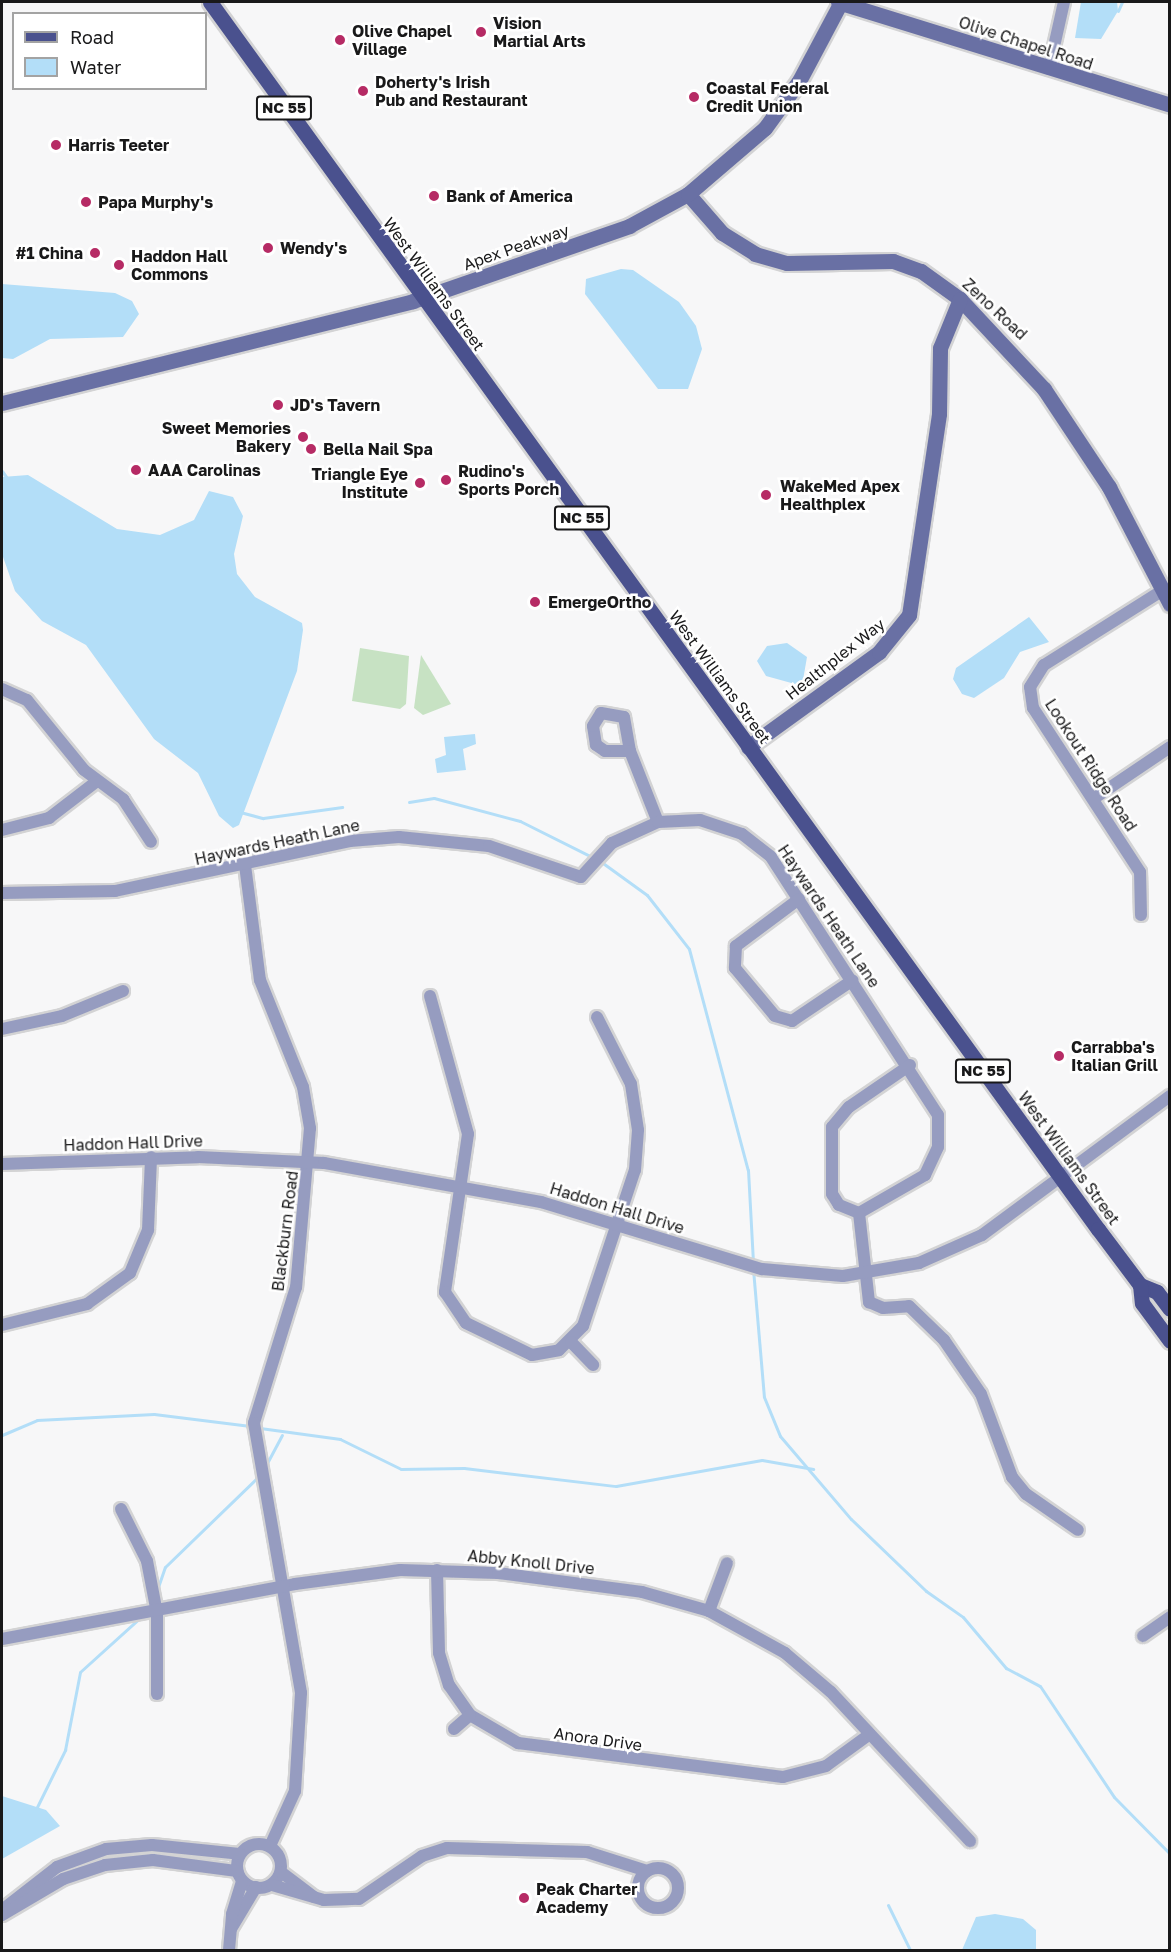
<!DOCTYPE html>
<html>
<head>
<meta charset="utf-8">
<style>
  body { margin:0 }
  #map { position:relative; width:1171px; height:1952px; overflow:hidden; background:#f7f7f8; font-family:"Golos Text",sans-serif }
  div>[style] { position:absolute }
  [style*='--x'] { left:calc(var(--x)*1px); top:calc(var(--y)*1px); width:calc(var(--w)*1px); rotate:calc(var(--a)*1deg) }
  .green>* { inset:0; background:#c7e2c3 }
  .water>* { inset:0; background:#b3def8 }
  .stream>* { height:3px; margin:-1.5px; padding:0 1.5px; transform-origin:1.5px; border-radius:1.5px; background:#b3def8 }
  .roads { filter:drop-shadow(2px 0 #d3d3d4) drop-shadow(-2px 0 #d3d3d4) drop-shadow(0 2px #d3d3d4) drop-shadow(0 -2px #d3d3d4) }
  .street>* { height:12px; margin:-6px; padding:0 6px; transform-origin:6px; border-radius:6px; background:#969cc0 }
  .street>.ring { margin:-6px; padding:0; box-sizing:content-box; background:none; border:12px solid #969cc0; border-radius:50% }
  .secondary>* { height:15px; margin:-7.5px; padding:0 7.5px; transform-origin:7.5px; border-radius:7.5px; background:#6970a4 }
  .primary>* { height:15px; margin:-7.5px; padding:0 7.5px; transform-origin:7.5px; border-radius:7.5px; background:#4a518e }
  .dots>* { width:16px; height:16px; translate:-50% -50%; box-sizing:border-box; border:3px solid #fff; border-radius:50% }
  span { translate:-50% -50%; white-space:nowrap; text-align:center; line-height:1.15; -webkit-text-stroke:5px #fff; paint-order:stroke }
  .shield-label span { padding:2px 4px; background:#fff; border:2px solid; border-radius:4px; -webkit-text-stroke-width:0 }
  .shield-label { font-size:15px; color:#19191a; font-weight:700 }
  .poi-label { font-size:16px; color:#19191a; font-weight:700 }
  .left { translate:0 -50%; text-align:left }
  .right { translate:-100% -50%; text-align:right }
  .street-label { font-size:16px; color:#19191a }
  .frame { position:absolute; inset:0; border:3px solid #19191a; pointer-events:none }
  .legend { position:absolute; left:12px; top:12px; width:195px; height:78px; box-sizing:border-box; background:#fff; border:2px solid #a3a3a3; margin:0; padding:8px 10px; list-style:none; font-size:18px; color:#19191a }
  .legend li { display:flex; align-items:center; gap:12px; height:30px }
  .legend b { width:30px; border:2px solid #a3a3a3 }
</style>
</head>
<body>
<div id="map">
  <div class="green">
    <i style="clip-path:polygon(360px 648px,409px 656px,406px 704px,400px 709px,352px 701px)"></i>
    <i style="clip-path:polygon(421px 655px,451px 704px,423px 715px,414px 708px)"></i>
  </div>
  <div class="water">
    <i style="clip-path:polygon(1081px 2px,1117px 2px,1118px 11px,1101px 39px,1075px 38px)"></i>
    <i style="clip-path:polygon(621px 269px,633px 270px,679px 302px,696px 326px,702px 349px,688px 389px,658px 389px,585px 294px,586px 279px)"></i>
    <i style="clip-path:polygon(2px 284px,115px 293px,132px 301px,139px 314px,123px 337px,50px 339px,13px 359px,2px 358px)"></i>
    <i style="clip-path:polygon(28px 475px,117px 529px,160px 535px,194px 520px,209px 491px,233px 497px,243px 516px,234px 554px,237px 574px,255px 597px,302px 623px,303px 630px,297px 671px,239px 825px,233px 828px,219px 816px,198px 773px,154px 739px,86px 645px,42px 621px,15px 591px,2px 554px,2px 477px)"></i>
    <i style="clip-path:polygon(1029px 617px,1049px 642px,1020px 652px,1004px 678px,974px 698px,962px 694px,953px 679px,956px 668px)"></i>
    <i style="clip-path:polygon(787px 643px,807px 657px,803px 680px,795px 684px,766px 676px,757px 661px,767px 646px)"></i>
    <i style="clip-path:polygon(475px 734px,476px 744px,463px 749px,466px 770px,437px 773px,435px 759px,446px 755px,444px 737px)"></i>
    <i style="clip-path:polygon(2px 1796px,46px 1810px,60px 1826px,2px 1859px)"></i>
    <i style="clip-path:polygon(995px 1914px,1023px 1919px,1036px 1930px,1036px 1950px,962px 1950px,976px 1917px)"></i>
  </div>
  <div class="stream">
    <i style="--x:1118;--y:11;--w:10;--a:-66"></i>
    <i style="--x:2;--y:471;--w:9;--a:54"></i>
    <i style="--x:409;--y:802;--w:25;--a:-9"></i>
    <i style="--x:434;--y:798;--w:89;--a:15"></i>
    <i style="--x:520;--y:821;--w:83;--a:26.6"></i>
    <i style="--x:240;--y:812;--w:24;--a:15"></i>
    <i style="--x:263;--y:818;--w:80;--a:-7.9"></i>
    <i style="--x:600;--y:861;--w:58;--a:35.9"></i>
    <i style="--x:647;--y:895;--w:68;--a:52.1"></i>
    <i style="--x:689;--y:949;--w:229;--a:75.1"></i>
    <i style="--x:748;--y:1170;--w:93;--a:86.9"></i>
    <i style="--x:753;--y:1269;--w:128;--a:85.1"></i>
    <i style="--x:764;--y:1397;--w:42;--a:67.7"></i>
    <i style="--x:780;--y:1436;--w:109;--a:49.5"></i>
    <i style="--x:851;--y:1519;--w:104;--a:43.8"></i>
    <i style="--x:926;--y:1591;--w:45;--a:35.1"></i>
    <i style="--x:963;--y:1617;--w:67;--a:49.9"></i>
    <i style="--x:1006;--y:1668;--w:38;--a:28"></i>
    <i style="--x:1040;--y:1686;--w:133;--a:56.3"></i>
    <i style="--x:1114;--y:1797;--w:80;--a:45.5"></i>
    <i style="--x:260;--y:1428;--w:81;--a:7.8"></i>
    <i style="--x:340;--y:1439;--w:68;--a:26.2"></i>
    <i style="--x:401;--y:1469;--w:63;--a:-0.9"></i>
    <i style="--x:464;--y:1468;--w:153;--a:6.8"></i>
    <i style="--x:616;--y:1486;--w:148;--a:-10.1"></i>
    <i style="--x:762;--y:1460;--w:52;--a:10"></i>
    <i style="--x:2;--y:1435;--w:38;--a:-23"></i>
    <i style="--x:37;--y:1420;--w:117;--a:-2.9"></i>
    <i style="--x:154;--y:1414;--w:97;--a:7.1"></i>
    <i style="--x:266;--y:1465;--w:34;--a:-62"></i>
    <i style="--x:157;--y:1590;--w:24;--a:-71"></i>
    <i style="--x:165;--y:1567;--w:131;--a:-44.1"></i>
    <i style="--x:37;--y:1807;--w:64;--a:-63.8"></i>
    <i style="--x:65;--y:1750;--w:79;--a:-79.1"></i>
    <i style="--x:80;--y:1672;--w:84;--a:-42.1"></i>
    <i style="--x:888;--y:1905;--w:50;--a:63.9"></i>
  </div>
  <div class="roads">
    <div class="street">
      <i style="--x:1049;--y:69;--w:69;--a:-77.4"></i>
      <i style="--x:2;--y:689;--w:27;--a:24"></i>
      <i style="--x:27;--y:700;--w:90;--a:50.8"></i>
      <i style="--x:84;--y:770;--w:49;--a:36.6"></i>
      <i style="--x:123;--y:799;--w:51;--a:56.9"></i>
      <i style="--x:630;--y:751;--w:25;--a:180"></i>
      <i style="--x:605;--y:751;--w:11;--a:-146"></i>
      <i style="--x:596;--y:745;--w:19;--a:-99"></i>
      <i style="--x:593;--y:726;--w:15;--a:-58"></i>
      <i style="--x:601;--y:713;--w:23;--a:10"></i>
      <i style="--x:624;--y:717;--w:35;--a:80"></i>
      <i style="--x:630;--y:751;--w:76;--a:68.5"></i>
      <i style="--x:1093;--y:799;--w:93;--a:-34"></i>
      <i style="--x:2;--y:830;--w:49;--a:-14.3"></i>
      <i style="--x:49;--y:818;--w:59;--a:-37.5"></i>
      <i style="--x:245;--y:865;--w:116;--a:82.6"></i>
      <i style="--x:260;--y:980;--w:115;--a:68.1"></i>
      <i style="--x:303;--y:1087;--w:42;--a:80.3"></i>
      <i style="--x:310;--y:1128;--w:160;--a:95"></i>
      <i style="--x:296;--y:1287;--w:142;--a:107.2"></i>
      <i style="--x:254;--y:1423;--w:274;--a:80.1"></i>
      <i style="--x:301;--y:1693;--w:98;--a:93.5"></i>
      <i style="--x:295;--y:1791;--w:60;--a:114.4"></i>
      <i style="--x:2;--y:893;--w:113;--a:-1"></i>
      <i style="--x:115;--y:891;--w:240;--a:-12"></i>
      <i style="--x:350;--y:841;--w:49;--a:-4.7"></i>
      <i style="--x:399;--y:837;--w:90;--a:5.7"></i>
      <i style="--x:489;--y:846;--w:97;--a:18.6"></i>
      <i style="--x:581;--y:877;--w:46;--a:-47.6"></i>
      <i style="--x:612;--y:843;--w:51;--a:-24.5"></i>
      <i style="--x:658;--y:822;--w:42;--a:-2.7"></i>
      <i style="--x:700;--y:820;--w:44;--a:18.4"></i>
      <i style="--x:742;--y:834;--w:37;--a:38"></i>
      <i style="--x:771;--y:857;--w:307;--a:57.1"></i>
      <i style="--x:938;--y:1115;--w:32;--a:90"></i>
      <i style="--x:938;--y:1147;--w:31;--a:115"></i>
      <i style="--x:925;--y:1175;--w:76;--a:150.1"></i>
      <i style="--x:859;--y:1213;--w:90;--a:83.6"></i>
      <i style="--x:869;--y:1302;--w:15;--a:23"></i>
      <i style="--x:883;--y:1308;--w:26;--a:-4"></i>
      <i style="--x:909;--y:1306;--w:49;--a:44.2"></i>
      <i style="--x:944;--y:1340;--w:65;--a:55.6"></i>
      <i style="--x:981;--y:1394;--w:89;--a:69.5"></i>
      <i style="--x:1012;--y:1477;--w:22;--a:51"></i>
      <i style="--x:1026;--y:1494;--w:63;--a:34.7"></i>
      <i style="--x:799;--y:899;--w:79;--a:143.3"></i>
      <i style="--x:736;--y:946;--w:22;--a:93"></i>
      <i style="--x:735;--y:968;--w:62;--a:50.2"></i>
      <i style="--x:775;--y:1016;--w:18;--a:16"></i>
      <i style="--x:792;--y:1021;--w:73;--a:-33.9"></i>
      <i style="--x:1141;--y:915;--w:43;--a:-91.3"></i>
      <i style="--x:1140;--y:872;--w:196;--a:-123.1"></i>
      <i style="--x:1033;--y:708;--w:21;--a:-98"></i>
      <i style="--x:1030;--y:687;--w:26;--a:-58"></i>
      <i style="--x:1044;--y:665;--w:141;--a:-32.2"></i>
      <i style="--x:430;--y:996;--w:143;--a:74.6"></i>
      <i style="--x:468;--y:1134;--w:160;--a:98.3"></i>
      <i style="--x:445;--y:1292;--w:37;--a:56"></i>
      <i style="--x:466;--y:1323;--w:73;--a:25.9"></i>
      <i style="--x:532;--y:1355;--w:27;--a:-10"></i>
      <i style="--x:559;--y:1350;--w:34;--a:-45"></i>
      <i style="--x:583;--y:1326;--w:164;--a:-71.6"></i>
      <i style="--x:635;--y:1170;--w:40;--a:-85.7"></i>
      <i style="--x:638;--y:1130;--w:47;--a:-98.7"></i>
      <i style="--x:631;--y:1084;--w:75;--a:-116.9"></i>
      <i style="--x:2;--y:1029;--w:61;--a:-12.2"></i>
      <i style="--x:62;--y:1016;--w:66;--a:-22.3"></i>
      <i style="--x:2;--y:1164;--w:196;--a:-2"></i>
      <i style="--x:198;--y:1157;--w:126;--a:2.7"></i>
      <i style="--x:324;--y:1163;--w:220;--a:10.2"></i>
      <i style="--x:541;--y:1202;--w:231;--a:16.9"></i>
      <i style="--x:762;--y:1269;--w:81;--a:4.9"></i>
      <i style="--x:843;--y:1276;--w:77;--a:-9.7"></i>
      <i style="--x:919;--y:1263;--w:69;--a:-24"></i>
      <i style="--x:982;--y:1235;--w:234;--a:-36.5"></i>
      <i style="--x:859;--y:1213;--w:22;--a:-158"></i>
      <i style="--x:839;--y:1205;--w:13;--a:-122"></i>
      <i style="--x:832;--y:1194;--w:67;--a:-90"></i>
      <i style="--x:832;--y:1127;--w:26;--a:-50"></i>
      <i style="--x:849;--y:1107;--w:74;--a:-34.5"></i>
      <i style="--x:2;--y:1325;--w:88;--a:-13.9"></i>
      <i style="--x:87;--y:1304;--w:53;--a:-35.8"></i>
      <i style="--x:130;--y:1273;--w:47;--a:-67.3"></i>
      <i style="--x:148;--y:1230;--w:73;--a:-87.6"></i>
      <i style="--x:571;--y:1342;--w:32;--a:46"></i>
      <i style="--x:121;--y:1509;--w:58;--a:63.4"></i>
      <i style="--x:147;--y:1561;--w:53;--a:79.1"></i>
      <i style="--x:157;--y:1613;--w:81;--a:90"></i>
      <i style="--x:437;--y:1570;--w:83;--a:88.6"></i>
      <i style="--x:439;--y:1653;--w:34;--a:73"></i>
      <i style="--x:449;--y:1685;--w:37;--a:55"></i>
      <i style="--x:470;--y:1715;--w:56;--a:30.3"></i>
      <i style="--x:518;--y:1743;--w:267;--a:7.3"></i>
      <i style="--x:783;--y:1777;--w:44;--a:-14.3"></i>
      <i style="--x:826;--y:1766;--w:54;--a:-36"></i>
      <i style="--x:709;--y:1611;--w:51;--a:-69.4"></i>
      <i style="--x:1143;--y:1636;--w:33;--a:-35"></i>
      <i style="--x:2;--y:1639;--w:298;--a:-10.6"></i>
      <i style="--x:295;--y:1584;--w:106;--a:-7.6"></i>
      <i style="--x:400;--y:1570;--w:98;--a:1.8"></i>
      <i style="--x:498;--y:1573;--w:145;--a:7.5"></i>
      <i style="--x:642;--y:1592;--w:70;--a:15.8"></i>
      <i style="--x:709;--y:1611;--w:87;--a:28.9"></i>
      <i style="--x:785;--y:1653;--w:60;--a:40.3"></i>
      <i style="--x:831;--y:1692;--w:204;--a:47"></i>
      <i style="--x:454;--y:1729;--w:21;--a:-41"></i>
      <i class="ring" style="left:237px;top:1844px;width:32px;height:32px"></i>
      <i class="ring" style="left:638px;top:1868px;width:28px;height:28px"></i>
      <i style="--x:281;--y:1872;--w:41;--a:37.1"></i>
      <i style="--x:272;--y:1885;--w:54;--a:16.1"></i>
      <i style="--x:324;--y:1900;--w:35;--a:-2"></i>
      <i style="--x:359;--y:1899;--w:76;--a:-34.3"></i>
      <i style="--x:422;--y:1856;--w:26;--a:-18"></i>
      <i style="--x:447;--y:1848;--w:140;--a:1.6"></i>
      <i style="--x:587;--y:1852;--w:63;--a:17.6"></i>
      <i style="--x:2;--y:1910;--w:70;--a:-38"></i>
      <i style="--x:57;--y:1867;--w:52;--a:-20.2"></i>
      <i style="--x:106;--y:1849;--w:46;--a:-5"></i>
      <i style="--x:152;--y:1845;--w:88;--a:5.8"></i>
      <i style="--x:2;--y:1915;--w:71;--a:-30.5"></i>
      <i style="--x:63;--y:1879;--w:44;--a:-18.4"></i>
      <i style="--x:105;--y:1865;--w:48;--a:-5.9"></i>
      <i style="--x:153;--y:1860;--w:85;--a:7.5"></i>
      <i style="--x:231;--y:1929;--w:49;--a:-59.2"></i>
      <i style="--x:229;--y:1950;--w:36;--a:-85"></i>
      <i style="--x:232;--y:1914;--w:34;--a:-73"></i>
    </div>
    <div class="secondary">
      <i style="--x:838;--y:2;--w:348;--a:17.2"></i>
      <i style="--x:688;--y:194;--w:52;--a:48.9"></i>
      <i style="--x:722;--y:233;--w:39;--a:32"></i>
      <i style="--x:755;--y:254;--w:33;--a:16"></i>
      <i style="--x:787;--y:263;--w:106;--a:-1.1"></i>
      <i style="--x:893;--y:261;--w:30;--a:20"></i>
      <i style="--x:921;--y:271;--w:48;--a:35.7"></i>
      <i style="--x:960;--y:299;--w:123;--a:47"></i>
      <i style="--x:1044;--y:389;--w:118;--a:56.4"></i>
      <i style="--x:1109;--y:487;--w:132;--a:62.5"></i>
      <i style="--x:2;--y:403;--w:423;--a:-13.9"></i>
      <i style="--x:413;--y:301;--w:229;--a:-19.1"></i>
      <i style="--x:629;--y:226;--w:67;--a:-28.5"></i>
      <i style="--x:688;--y:194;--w:101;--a:-40.6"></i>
      <i style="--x:765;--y:128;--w:58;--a:-54.1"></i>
      <i style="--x:799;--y:81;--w:89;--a:-62"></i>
      <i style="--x:748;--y:747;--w:162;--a:-35.9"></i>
      <i style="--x:879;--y:652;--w:48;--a:-51"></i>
      <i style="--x:909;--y:615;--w:203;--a:-81.5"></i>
      <i style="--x:939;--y:414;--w:66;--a:-89.1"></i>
      <i style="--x:940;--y:348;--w:53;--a:-67.8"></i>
    </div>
    <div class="primary">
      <i style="--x:210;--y:2;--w:1515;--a:54.11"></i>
      <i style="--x:1098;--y:1229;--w:70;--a:53.1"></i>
      <i style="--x:1140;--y:1285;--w:18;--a:22"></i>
      <i style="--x:1157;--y:1292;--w:21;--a:53"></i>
      <i style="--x:1140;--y:1285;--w:18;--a:84"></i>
      <i style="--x:1142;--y:1303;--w:47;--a:53.6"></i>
    </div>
  </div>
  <div class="dots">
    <i style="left:481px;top:32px;background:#b62b65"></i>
    <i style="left:340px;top:40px;background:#b62b65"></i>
    <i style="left:363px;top:91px;background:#b62b65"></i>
    <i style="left:694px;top:97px;background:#b62b65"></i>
    <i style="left:56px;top:145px;background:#b62b65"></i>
    <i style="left:434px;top:196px;background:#b62b65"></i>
    <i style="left:86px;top:202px;background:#b62b65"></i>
    <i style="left:268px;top:248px;background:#b62b65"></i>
    <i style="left:95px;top:253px;background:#b62b65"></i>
    <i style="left:119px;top:265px;background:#b62b65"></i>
    <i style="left:278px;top:405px;background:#b62b65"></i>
    <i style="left:303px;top:437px;background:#b62b65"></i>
    <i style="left:311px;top:449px;background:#b62b65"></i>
    <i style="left:136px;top:470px;background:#b62b65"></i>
    <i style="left:446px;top:480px;background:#b62b65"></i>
    <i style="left:420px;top:483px;background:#b62b65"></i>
    <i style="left:766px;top:495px;background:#b62b65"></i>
    <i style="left:535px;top:602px;background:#b62b65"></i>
    <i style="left:1059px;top:1056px;background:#b62b65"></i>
    <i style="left:524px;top:1898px;background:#b62b65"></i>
  </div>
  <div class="shield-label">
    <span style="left:284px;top:108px">NC 55</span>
    <span style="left:582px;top:518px">NC 55</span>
    <span style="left:983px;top:1071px">NC 55</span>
  </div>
  <div class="poi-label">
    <span class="left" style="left:493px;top:32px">Vision<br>Martial Arts</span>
    <span class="left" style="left:352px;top:40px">Olive Chapel<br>Village</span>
    <span class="left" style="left:375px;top:91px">Doherty's Irish<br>Pub and Restaurant</span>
    <span class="left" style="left:706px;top:97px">Coastal Federal<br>Credit Union</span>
    <span class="left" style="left:68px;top:145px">Harris Teeter</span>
    <span class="left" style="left:446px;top:196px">Bank of America</span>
    <span class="left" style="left:98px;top:202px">Papa Murphy's</span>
    <span class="left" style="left:280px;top:248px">Wendy's</span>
    <span class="right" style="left:83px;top:253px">#1 China</span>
    <span class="left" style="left:131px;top:265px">Haddon Hall<br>Commons</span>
    <span class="left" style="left:290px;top:405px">JD's Tavern</span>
    <span class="right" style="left:291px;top:437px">Sweet Memories<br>Bakery</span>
    <span class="left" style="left:323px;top:449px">Bella Nail Spa</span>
    <span class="left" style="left:148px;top:470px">AAA Carolinas</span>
    <span class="left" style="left:458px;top:480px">Rudino's<br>Sports Porch</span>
    <span class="right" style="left:408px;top:483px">Triangle Eye<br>Institute</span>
    <span class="left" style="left:780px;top:495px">WakeMed Apex<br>Healthplex</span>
    <span class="left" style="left:548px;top:602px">EmergeOrtho</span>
    <span class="left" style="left:1071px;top:1056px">Carrabba's<br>Italian Grill</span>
    <span class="left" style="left:536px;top:1898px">Peak Charter<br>Academy</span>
  </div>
  <div class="street-label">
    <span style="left:1026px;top:43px;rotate:18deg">Olive Chapel Road</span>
    <span style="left:516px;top:247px;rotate:-19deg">Apex Peakway</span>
    <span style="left:434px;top:284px;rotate:54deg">West Williams Street</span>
    <span style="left:995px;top:309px;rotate:43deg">Zeno Road</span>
    <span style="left:835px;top:659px;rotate:-38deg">Healthplex Way</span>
    <span style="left:720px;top:677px;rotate:54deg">West Williams Street</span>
    <span style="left:1091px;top:765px;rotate:57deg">Lookout Ridge Road</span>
    <span style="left:277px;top:842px;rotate:-12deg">Haywards Heath Lane</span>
    <span style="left:829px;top:916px;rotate:56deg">Haywards Heath Lane</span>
    <span style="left:133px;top:1143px;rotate:-2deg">Haddon Hall Drive</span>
    <span style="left:1069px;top:1158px;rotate:54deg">West Williams Street</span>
    <span style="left:617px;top:1208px;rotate:17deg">Haddon Hall Drive</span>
    <span style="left:285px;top:1231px;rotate:-83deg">Blackburn Road</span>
    <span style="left:531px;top:1562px;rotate:6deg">Abby Knoll Drive</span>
    <span style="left:598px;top:1739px;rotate:8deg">Anora Drive</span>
  </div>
  <div class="frame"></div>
  <ul class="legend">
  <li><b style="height:8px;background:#4a518e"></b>Road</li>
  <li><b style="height:16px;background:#b3def8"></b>Water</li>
  </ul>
</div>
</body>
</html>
